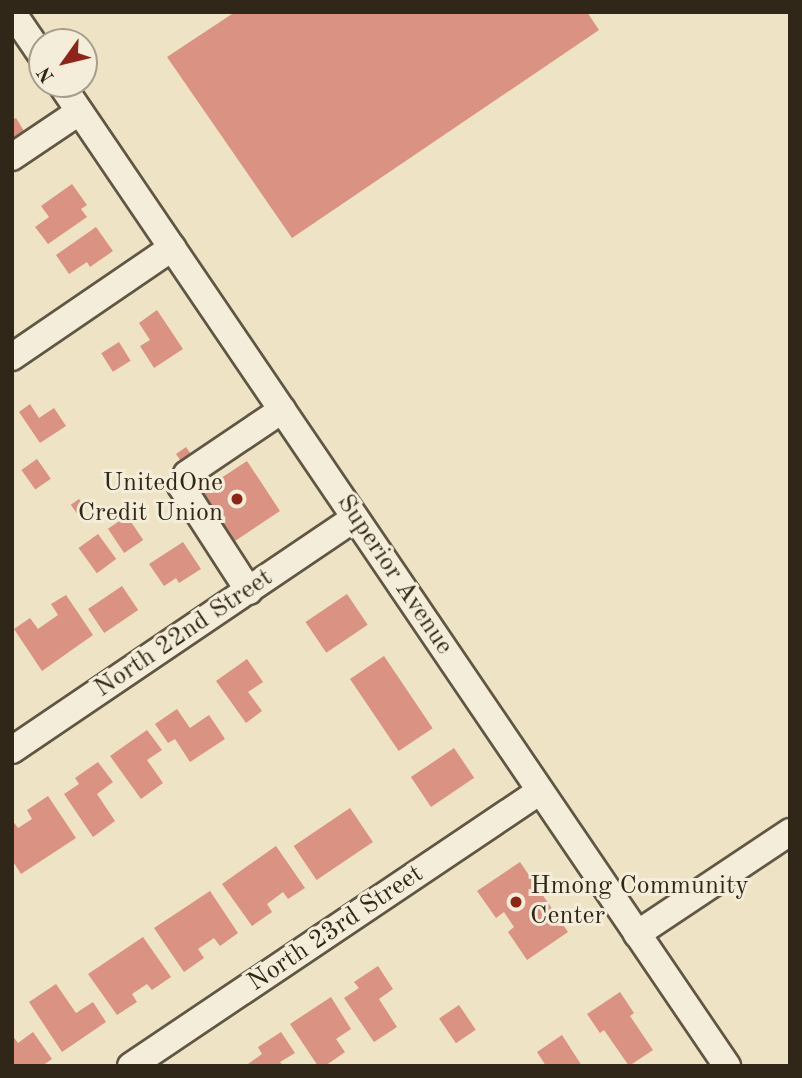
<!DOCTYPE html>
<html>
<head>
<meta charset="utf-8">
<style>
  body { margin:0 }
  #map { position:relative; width:802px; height:1078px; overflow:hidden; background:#eee3c4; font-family:"Old Standard TT",serif }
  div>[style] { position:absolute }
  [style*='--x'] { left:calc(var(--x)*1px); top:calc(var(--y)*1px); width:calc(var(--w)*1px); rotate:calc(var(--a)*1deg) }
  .building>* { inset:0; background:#da9282; transform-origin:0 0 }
  .roads { filter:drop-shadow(2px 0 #605644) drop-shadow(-2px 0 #605644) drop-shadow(0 2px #605644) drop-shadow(0 -2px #605644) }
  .minor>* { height:26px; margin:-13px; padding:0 13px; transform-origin:13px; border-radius:13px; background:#f4edd9 }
  .dots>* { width:19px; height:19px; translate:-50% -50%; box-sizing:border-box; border:4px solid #f4edd9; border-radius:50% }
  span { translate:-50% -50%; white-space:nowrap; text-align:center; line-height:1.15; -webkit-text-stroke:6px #f4edd9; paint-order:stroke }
  .poi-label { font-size:26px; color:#312719 }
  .right { translate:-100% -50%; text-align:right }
  .left { translate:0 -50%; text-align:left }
  .street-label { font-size:26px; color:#312719 }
  .frame { position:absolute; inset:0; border:14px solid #312719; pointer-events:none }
  .north { position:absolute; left:28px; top:28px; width:70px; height:70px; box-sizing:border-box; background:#f4edd9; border:2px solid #a69e8c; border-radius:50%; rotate:236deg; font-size:19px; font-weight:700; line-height:28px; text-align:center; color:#312719 }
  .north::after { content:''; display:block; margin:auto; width:24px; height:32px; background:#8f2418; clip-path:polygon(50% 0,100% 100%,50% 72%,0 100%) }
</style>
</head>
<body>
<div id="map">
  <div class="building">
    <i style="clip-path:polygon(235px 12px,587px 12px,599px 30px,292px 238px,167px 57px)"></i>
    <i style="clip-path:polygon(16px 118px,29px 139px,12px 150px,12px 120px)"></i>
    <i style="clip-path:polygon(72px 184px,87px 205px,81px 209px,87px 217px,48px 244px,35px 227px,49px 217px,41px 206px)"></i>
    <i style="clip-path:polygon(96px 227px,113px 251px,90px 267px,87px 262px,69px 274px,56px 255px)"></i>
    <i style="clip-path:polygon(157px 310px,183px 349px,154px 368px,140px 346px,150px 340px,139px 323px)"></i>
    <i style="left:119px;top:342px;width:22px;height:21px;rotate:58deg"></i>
    <i style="clip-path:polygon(30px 404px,39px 418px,54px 408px,66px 426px,40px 443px,19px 412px)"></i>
    <i style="clip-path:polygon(186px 447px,212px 484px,247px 461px,280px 511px,226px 547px,199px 507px,202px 492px,176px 454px)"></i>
    <i style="left:37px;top:459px;width:24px;height:19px;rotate:55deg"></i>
    <i style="left:79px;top:499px;width:12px;height:10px;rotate:55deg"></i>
    <i style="left:127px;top:516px;width:29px;height:23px;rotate:56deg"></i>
    <i style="left:98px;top:534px;width:31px;height:24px;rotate:54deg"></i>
    <i style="clip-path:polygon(183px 542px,201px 569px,179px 583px,176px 578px,164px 586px,149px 564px)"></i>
    <i style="left:122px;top:586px;width:29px;height:41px;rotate:56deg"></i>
    <i style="left:347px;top:594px;width:37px;height:50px;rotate:56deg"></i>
    <i style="clip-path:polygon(66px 595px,93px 635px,42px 671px,14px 629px,30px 618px,38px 629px,58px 615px,51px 604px)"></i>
    <i style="left:384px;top:656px;width:87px;height:41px;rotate:56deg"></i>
    <i style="clip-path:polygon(247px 659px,263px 682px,248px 692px,262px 711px,246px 723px,216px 681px)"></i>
    <i style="clip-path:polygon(177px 709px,190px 728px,209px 715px,225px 739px,190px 762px,175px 739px,168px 743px,155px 724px)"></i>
    <i style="clip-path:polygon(147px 730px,162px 750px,147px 760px,163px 783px,141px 799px,110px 756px)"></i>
    <i style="left:454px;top:748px;width:36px;height:52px;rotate:56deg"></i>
    <i style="clip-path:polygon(98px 762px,113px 782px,97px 794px,115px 821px,93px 837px,64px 794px,79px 784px,75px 778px)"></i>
    <i style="clip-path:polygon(48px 796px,76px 838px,21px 874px,12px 860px,12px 820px,18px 828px,32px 819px,27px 810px)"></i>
    <i style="left:350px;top:808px;width:41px;height:68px;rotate:56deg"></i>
    <i style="clip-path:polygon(276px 846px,305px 888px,288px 899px,283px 892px,267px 904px,272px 912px,252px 926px,222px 884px)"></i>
    <i style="clip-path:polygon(520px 862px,568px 932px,527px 960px,508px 932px,514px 927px,504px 912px,496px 918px,477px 891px)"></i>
    <i style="clip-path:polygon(210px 891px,238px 933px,220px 946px,214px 938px,198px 949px,204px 958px,184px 972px,154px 928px)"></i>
    <i style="clip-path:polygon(143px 937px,171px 977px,152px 990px,147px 984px,132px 994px,137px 1002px,117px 1015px,88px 974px)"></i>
    <i style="clip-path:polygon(378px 966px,393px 989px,379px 999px,397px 1027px,374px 1042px,344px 998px,359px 988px,354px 982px)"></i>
    <i style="clip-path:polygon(56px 984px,76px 1013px,93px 1002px,106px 1022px,62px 1052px,29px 1002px)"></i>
    <i style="clip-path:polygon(620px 992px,634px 1013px,630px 1016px,653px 1050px,629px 1066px,604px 1030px,600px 1033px,587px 1014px)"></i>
    <i style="clip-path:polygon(331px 997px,351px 1029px,336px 1039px,345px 1052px,325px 1066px,318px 1066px,290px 1024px)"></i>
    <i style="left:459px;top:1005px;width:30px;height:24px;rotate:56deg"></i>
    <i style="clip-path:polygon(33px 1032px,52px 1059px,42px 1066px,12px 1066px,12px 1035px,18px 1043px)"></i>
    <i style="clip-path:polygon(281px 1032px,295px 1053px,280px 1062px,283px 1066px,249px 1066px,248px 1064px,262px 1054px,258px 1047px)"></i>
    <i style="clip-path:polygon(562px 1035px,582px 1066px,546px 1066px,537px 1052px)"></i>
  </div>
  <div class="roads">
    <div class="minor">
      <i style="--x:12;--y:12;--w:53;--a:55.7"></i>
      <i style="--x:61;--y:84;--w:1187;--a:55.85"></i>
      <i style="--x:12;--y:157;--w:81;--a:-33.9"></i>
      <i style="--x:12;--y:357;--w:194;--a:-34.3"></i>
      <i style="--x:249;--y:591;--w:125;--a:-122.9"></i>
      <i style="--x:181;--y:486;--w:13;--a:-63"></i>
      <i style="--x:187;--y:474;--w:115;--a:-34"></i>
      <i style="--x:12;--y:750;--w:414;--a:-34.1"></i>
      <i style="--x:637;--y:934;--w:184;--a:-33.7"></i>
      <i style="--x:131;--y:1066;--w:493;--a:-33.9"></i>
    </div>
  </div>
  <div class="dots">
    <i style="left:237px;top:499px;background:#8f2418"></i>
    <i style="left:516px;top:902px;background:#8f2418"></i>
  </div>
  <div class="poi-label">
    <span class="right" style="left:223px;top:499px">UnitedOne<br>Credit Union</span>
    <span class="left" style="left:530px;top:902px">Hmong Community<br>Center</span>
  </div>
  <div class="street-label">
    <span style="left:394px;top:575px;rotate:56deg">Superior Avenue</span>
    <span style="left:184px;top:634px;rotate:-34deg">North 22nd Street</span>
    <span style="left:336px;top:929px;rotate:-34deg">North 23rd Street</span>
  </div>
  <div class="frame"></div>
  <div class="north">N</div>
</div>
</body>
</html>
